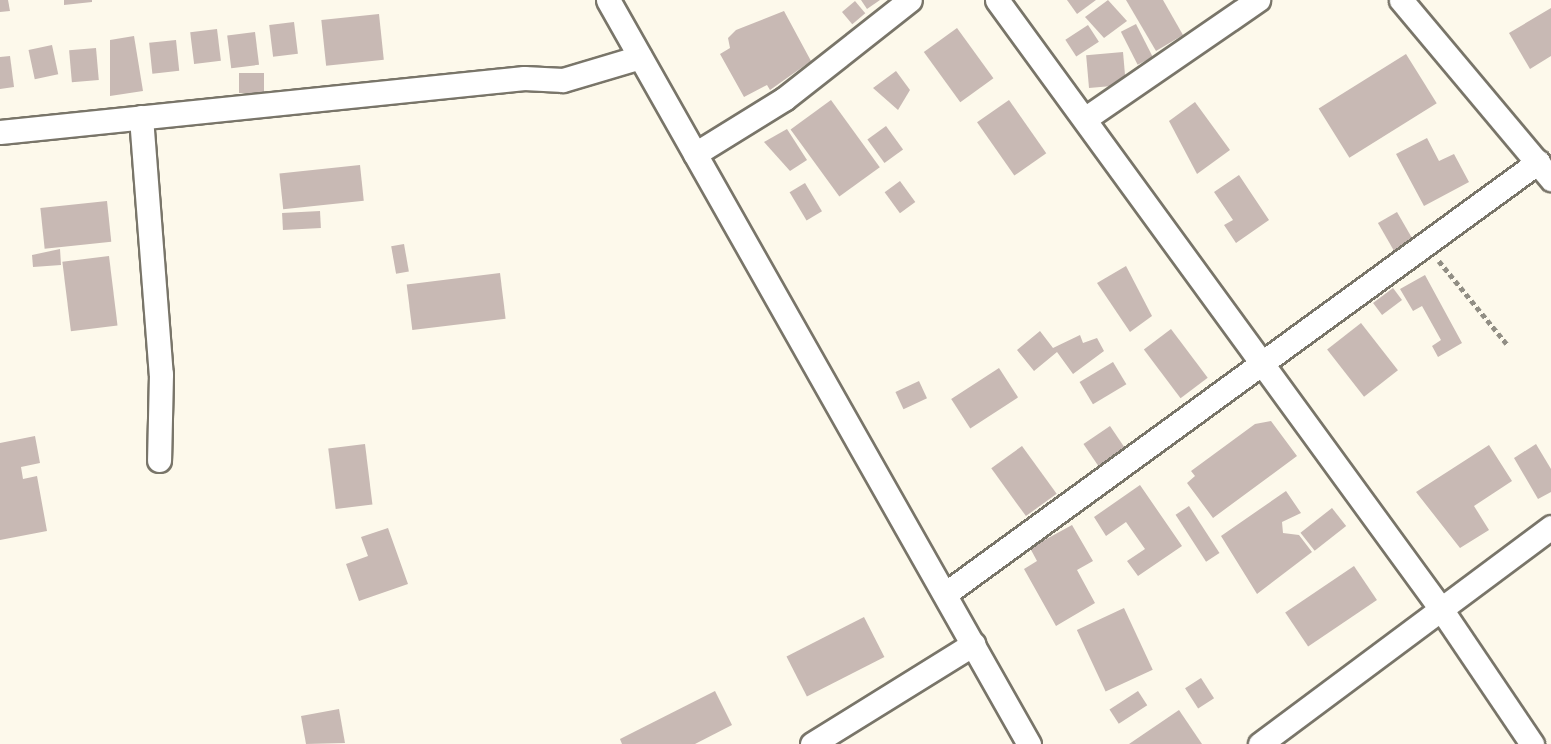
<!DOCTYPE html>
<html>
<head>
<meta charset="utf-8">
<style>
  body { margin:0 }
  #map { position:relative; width:1551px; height:744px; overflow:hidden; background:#fdf9eb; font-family:Lato,sans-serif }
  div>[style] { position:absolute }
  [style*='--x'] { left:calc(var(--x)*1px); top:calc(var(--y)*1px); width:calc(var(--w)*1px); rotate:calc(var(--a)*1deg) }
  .building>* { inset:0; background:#c8b9b4; transform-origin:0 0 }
  .path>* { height:4.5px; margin-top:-2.25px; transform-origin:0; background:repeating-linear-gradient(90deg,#918e84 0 5px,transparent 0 8.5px) }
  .roads { filter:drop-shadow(2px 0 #797569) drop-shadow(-2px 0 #797569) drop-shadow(0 2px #797569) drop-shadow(0 -2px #797569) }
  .street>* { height:23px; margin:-11.5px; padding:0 11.5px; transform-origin:11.5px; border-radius:11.5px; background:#fff }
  span { translate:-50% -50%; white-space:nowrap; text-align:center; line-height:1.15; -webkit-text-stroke:7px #fff; paint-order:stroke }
</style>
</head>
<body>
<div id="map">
  <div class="building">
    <i style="clip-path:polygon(0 0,8px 0,10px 11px,0 12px)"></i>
    <i style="clip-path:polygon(64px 0,92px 0,92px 2px,64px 5px)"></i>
    <i style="clip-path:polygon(861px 0,880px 0,867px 9px)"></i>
    <i style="clip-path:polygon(1067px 0,1096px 0,1077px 14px)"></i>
    <i style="clip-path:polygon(1108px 0,1127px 21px,1104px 38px,1085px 17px)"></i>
    <i style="clip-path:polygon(1126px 0,1163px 0,1183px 35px,1156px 51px)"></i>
    <i style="left:855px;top:1px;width:16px;height:17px;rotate:50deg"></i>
    <i style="clip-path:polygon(1551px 8px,1551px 56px,1530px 69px,1509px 33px)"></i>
    <i style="clip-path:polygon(784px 11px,811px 61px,770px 90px,767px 85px,744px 97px,720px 54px,730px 48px,728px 38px,736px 30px)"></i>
    <i style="left:379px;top:14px;width:46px;height:58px;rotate:84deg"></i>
    <i style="left:294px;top:22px;width:32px;height:25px;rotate:83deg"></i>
    <i style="left:1136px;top:24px;width:37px;height:17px;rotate:63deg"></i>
    <i style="left:1088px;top:25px;width:20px;height:27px;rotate:57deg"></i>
    <i style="left:957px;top:28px;width:62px;height:41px;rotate:54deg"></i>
    <i style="left:217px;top:29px;width:32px;height:27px;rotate:83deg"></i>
    <i style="left:255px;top:32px;width:33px;height:28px;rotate:83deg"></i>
    <i style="clip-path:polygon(134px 36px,143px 91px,110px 96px,110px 40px)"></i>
    <i style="left:176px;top:40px;width:31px;height:27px;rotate:84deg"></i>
    <i style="left:52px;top:45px;width:30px;height:24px;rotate:78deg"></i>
    <i style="left:96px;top:48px;width:32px;height:27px;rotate:85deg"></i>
    <i style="left:1123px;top:52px;width:33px;height:37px;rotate:85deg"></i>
    <i style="left:1406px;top:54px;width:58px;height:103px;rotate:58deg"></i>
    <i style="clip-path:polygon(10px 56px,14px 87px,0 89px,0 57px)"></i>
    <i style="clip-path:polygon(896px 71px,910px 90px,898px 110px,873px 88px)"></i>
    <i style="left:239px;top:73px;width:25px;height:20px"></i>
    <i style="left:831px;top:100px;width:83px;height:50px;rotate:54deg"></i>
    <i style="left:1009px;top:100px;width:65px;height:39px;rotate:55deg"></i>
    <i style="clip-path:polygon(1195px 102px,1230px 150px,1197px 174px,1169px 121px)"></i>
    <i style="left:886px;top:126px;width:29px;height:23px;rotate:54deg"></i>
    <i style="clip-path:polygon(787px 129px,807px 160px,790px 171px,764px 142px)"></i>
    <i style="clip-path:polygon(1427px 138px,1439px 161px,1454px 154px,1469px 182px,1424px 206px,1396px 154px)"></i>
    <i style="left:360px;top:165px;width:36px;height:81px;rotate:84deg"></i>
    <i style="clip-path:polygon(1239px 175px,1269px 220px,1236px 243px,1224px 225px,1233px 220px,1214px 192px)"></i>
    <i style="left:900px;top:181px;width:26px;height:19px;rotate:54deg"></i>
    <i style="left:805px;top:183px;width:33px;height:18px;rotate:59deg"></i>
    <i style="left:107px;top:201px;width:41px;height:67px;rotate:84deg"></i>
    <i style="left:320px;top:211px;width:17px;height:38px;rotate:87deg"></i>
    <i style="left:1397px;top:212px;width:34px;height:22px;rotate:60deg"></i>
    <i style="left:404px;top:244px;width:28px;height:13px;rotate:80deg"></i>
    <i style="clip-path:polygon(60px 249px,61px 265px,33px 267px,32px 255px)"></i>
    <i style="left:109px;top:256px;width:70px;height:47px;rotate:83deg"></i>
    <i style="clip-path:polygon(1126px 266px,1152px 316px,1130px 332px,1097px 283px)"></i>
    <i style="left:500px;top:273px;width:46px;height:94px;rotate:83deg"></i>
    <i style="clip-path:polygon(1425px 275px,1462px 343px,1438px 357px,1432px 346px,1441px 340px,1422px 306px,1413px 311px,1400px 289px)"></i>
    <i style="left:1393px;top:288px;width:15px;height:25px;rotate:53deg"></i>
    <i style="left:1361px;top:323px;width:60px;height:43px;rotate:52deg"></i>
    <i style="left:1171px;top:329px;width:61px;height:34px;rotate:53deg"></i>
    <i style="clip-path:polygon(1040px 331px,1053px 348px,1080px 335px,1083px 343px,1097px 338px,1104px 351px,1073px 374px,1057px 352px,1034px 371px,1017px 350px)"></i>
    <i style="left:1113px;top:362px;width:26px;height:39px;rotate:59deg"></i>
    <i style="left:999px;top:368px;width:35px;height:57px;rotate:57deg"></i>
    <i style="left:919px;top:381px;width:19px;height:26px;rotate:65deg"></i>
    <i style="clip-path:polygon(1271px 421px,1297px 456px,1213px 518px,1187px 483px,1195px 476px,1191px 471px,1255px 424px)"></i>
    <i style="left:1110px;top:426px;width:30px;height:32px;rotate:56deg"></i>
    <i style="clip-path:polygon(35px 436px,40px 463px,21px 467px,23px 479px,37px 476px,47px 531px,0 540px,0 443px)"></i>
    <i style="left:365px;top:444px;width:61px;height:37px;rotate:83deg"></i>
    <i style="clip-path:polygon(1536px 444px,1551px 469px,1551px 492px,1538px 499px,1514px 458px)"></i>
    <i style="clip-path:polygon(1489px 445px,1512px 481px,1474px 506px,1489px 530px,1460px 548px,1416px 492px)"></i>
    <i style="left:1022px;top:446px;width:59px;height:38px;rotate:54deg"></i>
    <i style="clip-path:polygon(1140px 485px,1182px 546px,1138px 576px,1127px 561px,1145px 549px,1126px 522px,1106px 536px,1094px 517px)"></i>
    <i style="clip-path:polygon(1286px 491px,1301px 513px,1282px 522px,1283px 533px,1299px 535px,1312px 552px,1257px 594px,1221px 536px)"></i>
    <i style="left:1189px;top:506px;width:56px;height:16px;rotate:57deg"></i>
    <i style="left:1332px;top:508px;width:23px;height:40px;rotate:52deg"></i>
    <i style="clip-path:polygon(1072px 525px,1093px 561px,1077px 570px,1095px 603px,1056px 626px,1024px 569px,1037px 561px,1030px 548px)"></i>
    <i style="clip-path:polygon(388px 528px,408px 584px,359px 601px,346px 564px,368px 556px,361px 537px)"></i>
    <i style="left:1354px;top:566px;width:41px;height:83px;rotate:56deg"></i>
    <i style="left:1124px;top:608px;width:68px;height:52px;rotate:65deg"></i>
    <i style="left:864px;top:617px;width:45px;height:87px;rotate:63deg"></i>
    <i style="left:1201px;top:678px;width:24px;height:19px;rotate:57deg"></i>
    <i style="clip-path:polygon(715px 691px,732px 725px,695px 744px,622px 744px,620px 739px)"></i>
    <i style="left:1138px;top:691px;width:17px;height:34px;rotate:57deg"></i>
    <i style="clip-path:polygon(339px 709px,345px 743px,306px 744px,301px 716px)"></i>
    <i style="clip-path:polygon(1179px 710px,1202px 744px,1129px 744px)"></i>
  </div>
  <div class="path">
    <i style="--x:1439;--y:261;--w:107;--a:50.7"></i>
  </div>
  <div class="roads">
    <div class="street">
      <i style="--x:608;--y:0;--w:855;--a:60.5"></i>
      <i style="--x:997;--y:0;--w:754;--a:53.91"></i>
      <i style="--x:1441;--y:609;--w:163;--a:56"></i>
      <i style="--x:1401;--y:0;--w:234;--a:50"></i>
      <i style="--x:141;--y:117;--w:258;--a:85.6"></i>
      <i style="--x:161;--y:374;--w:86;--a:91.3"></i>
      <i style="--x:1086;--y:118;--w:209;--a:-34.5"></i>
      <i style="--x:0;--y:132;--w:527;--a:-5.88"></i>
      <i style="--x:524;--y:78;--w:39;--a:3"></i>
      <i style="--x:563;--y:80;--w:80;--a:-16.6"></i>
      <i style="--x:695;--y:154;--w:105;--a:-31.7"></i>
      <i style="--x:784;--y:99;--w:160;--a:-38.2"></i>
      <i style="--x:945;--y:594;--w:734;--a:-36.07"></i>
      <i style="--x:812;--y:744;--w:190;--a:-31.8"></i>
      <i style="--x:1260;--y:744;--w:363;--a:-36.7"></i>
    </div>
  </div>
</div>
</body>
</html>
